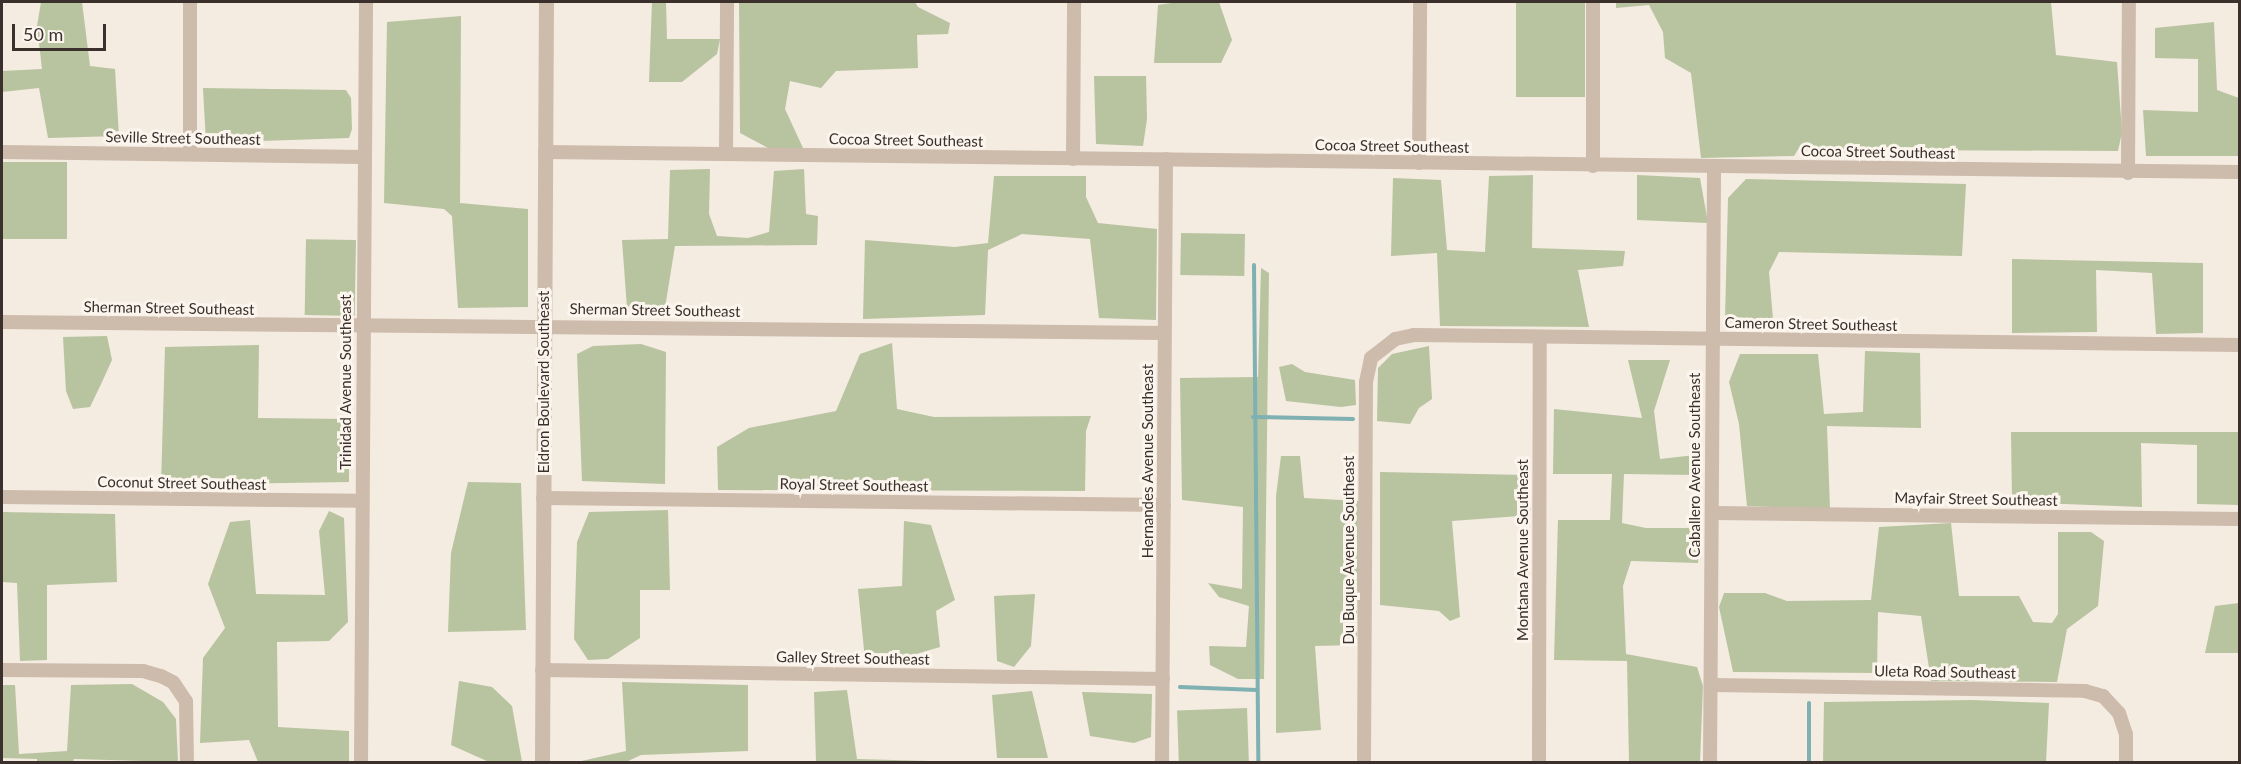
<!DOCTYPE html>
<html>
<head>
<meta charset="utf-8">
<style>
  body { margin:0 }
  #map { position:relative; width:2241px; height:764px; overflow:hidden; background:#f4ebe1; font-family:Lato,sans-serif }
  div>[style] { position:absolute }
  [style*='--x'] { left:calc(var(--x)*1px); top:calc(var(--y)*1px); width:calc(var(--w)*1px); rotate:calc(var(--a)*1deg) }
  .green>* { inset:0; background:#b8c4a0; transform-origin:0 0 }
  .stream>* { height:4px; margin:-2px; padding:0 2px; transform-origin:2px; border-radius:2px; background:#7fb0b2 }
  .minor>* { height:14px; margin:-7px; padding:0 7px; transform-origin:7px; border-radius:7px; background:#cdbbac }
  .tertiary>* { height:15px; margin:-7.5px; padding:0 7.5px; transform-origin:7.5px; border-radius:7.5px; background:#cdbbac }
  span { translate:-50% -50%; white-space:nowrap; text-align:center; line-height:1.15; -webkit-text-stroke:6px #fbf5ee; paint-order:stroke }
  .street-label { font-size:15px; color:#3b302b }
  .frame { position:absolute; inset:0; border:3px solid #3b302b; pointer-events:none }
  .scale { position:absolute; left:12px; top:24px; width:94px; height:27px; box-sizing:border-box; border:3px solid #3b302b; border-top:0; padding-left:8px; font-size:18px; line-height:21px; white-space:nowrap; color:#3b302b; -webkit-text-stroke:4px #fbf5ee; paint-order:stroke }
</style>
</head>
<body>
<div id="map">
  <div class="green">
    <i style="clip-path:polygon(41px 2px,82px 2px,90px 66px,115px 69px,119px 136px,48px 138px,39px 88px,2px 92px,2px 71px,42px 69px,37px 26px)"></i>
    <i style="clip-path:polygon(652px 2px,666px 2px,667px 39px,720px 39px,717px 54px,682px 82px,649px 82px)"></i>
    <i style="clip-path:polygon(739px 2px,915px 2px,918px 7px,950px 23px,948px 34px,917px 35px,918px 68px,836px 71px,821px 88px,790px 81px,785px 109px,803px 148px,770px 149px,740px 133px)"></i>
    <i style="clip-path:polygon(1178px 2px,1219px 2px,1232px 40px,1221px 63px,1154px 63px,1158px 5px)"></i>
    <i style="left:1516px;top:2px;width:69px;height:95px"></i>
    <i style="clip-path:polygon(1616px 2px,2051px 2px,2056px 55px,2117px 62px,2122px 132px,2118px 151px,1890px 150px,1840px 157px,1799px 148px,1794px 156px,1701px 158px,1691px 73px,1665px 58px,1663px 32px,1649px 5px,1616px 8px)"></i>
    <i style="clip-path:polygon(461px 16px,460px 203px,528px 209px,528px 307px,458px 308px,452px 216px,444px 209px,384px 203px,387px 22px)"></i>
    <i style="clip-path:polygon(2214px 22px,2217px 90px,2239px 98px,2239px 156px,2146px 156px,2143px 110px,2198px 112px,2198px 59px,2155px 58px,2155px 28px)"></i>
    <i style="clip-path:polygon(1094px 76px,1146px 76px,1147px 119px,1143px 146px,1096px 144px)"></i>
    <i style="clip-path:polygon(203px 88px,346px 90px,351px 98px,352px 129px,349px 138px,206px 143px)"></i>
    <i style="left:2px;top:162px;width:65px;height:77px"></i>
    <i style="clip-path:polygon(710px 169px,709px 214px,717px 236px,748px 238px,769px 232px,774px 171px,804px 169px,806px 214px,818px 216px,817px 245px,675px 246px,665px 308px,627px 308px,622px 240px,668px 239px,670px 170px)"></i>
    <i style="clip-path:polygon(1533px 175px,1532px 248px,1625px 251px,1623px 266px,1578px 270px,1589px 327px,1440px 326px,1437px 253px,1391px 256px,1393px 178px,1441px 180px,1447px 250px,1485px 252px,1489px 176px)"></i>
    <i style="clip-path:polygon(1637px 175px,1700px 178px,1708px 223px,1637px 220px)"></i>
    <i style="clip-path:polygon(994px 176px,1086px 176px,1086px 197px,1098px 223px,1157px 229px,1156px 320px,1099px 318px,1090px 239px,1022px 234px,988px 250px,985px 315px,863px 319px,865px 240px,955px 247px,988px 243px)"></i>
    <i style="clip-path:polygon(1746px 179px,1966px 184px,1962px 256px,1779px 252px,1769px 272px,1774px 331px,1749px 330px,1725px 319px,1728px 198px)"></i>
    <i style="left:1181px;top:233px;width:64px;height:42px;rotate:1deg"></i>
    <i style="left:356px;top:240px;width:76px;height:50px;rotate:91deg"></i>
    <i style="clip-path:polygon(2012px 259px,2203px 263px,2203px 333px,2156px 334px,2152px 273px,2096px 270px,2097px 332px,2012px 333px)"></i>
    <i style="clip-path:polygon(1261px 268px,1269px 273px,1264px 679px,1238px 679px,1210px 665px,1209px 646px,1246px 647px,1249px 606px,1219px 597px,1208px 583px,1242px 589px,1243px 507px,1182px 500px,1180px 378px,1258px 377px)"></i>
    <i style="clip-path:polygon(107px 336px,112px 360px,102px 382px,90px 407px,73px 409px,66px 391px,63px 337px)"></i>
    <i style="clip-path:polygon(892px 343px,897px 409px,934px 417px,1091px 416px,1086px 431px,1085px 491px,718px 490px,717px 447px,749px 428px,836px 411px,860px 354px)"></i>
    <i style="clip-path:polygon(641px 344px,666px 352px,665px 484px,582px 481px,577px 354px,593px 346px)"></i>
    <i style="clip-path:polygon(259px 345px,258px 418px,349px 419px,349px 482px,161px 485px,165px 347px)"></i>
    <i style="clip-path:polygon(1429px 346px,1432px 399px,1419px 408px,1410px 424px,1377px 421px,1378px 368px,1392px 354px)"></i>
    <i style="clip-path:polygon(1865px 351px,1920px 353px,1921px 428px,1827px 426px,1830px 509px,1747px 506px,1739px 424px,1729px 382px,1740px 354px,1818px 354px,1824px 414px,1863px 412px)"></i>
    <i style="clip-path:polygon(1628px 360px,1670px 360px,1654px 411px,1660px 459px,1695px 455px,1697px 475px,1624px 474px,1622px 523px,1646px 528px,1701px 528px,1698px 563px,1631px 561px,1623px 586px,1626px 654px,1697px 667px,1703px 686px,1700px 762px,1629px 762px,1627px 661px,1554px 660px,1558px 520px,1610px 520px,1612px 474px,1553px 474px,1554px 409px,1642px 418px)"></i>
    <i style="clip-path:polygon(1292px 364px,1305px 372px,1355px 380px,1356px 405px,1341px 407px,1286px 401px,1279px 367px)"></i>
    <i style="clip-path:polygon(2011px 432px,2239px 432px,2239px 505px,2197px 504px,2197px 445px,2141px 443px,2142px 507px,2012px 502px)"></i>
    <i style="clip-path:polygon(1281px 456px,1300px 456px,1304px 498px,1359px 501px,1357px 645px,1315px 646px,1321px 730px,1276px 733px,1276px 496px)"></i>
    <i style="clip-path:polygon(1380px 472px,1527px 475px,1531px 515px,1452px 521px,1460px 617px,1450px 621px,1439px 611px,1380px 605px)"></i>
    <i style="clip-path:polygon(468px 482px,521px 483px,526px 630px,448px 632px,451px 553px)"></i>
    <i style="clip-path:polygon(668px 510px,670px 590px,640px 590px,640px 638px,608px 659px,588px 660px,574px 639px,577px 542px,589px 512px)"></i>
    <i style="clip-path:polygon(329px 511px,344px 518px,348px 622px,329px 641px,277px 642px,278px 727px,349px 731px,349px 762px,258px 762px,249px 740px,200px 743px,203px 658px,225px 628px,208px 584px,230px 522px,250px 520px,256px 594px,325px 595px,319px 531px)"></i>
    <i style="clip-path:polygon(2px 512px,115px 514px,117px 582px,47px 585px,47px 660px,20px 661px,17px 583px,2px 582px)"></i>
    <i style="clip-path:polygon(904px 521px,931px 525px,955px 600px,936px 611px,940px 647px,889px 662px,865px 660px,858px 589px,902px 586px)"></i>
    <i style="clip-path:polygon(1951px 523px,1959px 596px,2019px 596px,2033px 622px,2052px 623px,2058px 614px,2058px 532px,2091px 532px,2104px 541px,2098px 606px,2067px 629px,2057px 682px,1931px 681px,1921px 616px,1878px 612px,1877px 673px,1733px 672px,1719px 607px,1724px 593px,1765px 593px,1787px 601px,1871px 600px,1879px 527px)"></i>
    <i style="clip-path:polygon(1035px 594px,1031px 646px,1014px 667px,997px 661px,994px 596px)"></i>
    <i style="clip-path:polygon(2239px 603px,2239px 653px,2205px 653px,2215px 606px)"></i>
    <i style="clip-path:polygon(459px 681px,492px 687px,512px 706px,522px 762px,489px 762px,451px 745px)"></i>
    <i style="clip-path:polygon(622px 682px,748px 685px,748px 751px,641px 755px,626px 762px,577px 762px,626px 751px)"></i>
    <i style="clip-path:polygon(132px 684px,163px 702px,176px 719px,178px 762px,74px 759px,73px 762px,37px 762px,37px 759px,2px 758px,2px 685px,15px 685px,19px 754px,67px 751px,71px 685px)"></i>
    <i style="clip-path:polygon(847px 690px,857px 759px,965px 762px,816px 762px,814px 692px)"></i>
    <i style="clip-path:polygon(1032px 691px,1048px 758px,997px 758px,992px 695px)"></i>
    <i style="clip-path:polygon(1082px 692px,1152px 694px,1151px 737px,1134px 743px,1090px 736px)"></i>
    <i style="clip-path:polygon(1973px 700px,2049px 703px,2046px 762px,1823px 762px,1824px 702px)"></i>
    <i style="left:1247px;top:708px;width:54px;height:70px;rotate:88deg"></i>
  </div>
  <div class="stream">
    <i style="--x:1254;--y:265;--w:497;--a:89.5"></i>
    <i style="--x:1253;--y:417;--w:100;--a:1.1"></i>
    <i style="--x:1180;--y:687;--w:77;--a:2.2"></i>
    <i style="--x:1809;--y:703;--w:59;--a:90"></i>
  </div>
  <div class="minor">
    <i style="--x:190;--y:2;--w:152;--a:90"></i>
    <i style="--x:2;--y:152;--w:362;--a:0.8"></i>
    <i style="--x:545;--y:152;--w:1695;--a:0.68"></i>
    <i style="--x:726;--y:154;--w:152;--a:-89.6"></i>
    <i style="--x:1073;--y:159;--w:157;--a:-89.6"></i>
    <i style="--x:1419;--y:163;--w:161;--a:-89.6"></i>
    <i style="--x:1593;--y:166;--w:164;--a:-90"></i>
    <i style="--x:2128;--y:173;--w:171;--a:-89.7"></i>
    <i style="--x:2;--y:322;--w:1162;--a:0.54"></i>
    <i style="--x:2;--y:497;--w:360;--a:0.6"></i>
    <i style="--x:543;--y:498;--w:621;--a:0.65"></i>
    <i style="--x:1712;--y:513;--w:528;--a:0.65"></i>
    <i style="--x:2;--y:670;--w:141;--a:0.4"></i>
    <i style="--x:143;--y:671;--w:19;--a:16"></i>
    <i style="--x:161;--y:676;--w:13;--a:27"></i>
    <i style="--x:173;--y:682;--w:23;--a:56"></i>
    <i style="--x:186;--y:701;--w:61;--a:89.1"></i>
    <i style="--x:542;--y:670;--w:621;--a:0.83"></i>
    <i style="--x:1711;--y:685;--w:374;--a:0.9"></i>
    <i style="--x:2085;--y:691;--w:19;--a:16"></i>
    <i style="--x:2103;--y:696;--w:23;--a:47"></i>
    <i style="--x:2119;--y:713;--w:22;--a:72"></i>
    <i style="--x:2126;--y:734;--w:28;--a:90"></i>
    <i style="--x:361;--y:762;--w:760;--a:-89.62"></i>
    <i style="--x:1162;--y:762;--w:603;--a:-89.62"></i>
    <i style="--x:1364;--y:762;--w:380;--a:-89.7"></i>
    <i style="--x:1366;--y:382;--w:25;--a:-78"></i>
    <i style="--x:1371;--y:358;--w:31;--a:-38"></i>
    <i style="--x:1395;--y:339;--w:19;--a:-12"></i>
    <i style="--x:1414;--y:335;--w:826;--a:0.69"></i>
    <i style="--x:1539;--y:762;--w:425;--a:-89.9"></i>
    <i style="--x:1710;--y:762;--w:595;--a:-89.61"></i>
  </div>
  <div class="tertiary">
    <i style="--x:542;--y:762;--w:760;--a:-89.7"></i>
  </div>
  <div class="street-label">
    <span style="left:183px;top:138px;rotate:1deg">Seville Street Southeast</span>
    <span style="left:906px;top:140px;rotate:1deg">Cocoa Street Southeast</span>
    <span style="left:1392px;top:146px;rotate:1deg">Cocoa Street Southeast</span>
    <span style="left:1878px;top:152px;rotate:1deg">Cocoa Street Southeast</span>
    <span style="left:169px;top:308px;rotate:1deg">Sherman Street Southeast</span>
    <span style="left:655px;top:310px;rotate:1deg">Sherman Street Southeast</span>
    <span style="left:1811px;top:324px;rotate:1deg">Cameron Street Southeast</span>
    <span style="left:346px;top:382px;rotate:-90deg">Trinidad Avenue Southeast</span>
    <span style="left:544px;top:382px;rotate:-90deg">Eldron Boulevard Southeast</span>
    <span style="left:1148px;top:461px;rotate:-90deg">Hernandes Avenue Southeast</span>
    <span style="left:1695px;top:465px;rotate:-90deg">Caballero Avenue Southeast</span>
    <span style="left:182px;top:483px;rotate:1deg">Coconut Street Southeast</span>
    <span style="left:854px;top:485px;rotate:1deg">Royal Street Southeast</span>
    <span style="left:1976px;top:499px;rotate:1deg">Mayfair Street Southeast</span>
    <span style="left:1349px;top:550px;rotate:-90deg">Du Buque Avenue Southeast</span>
    <span style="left:1523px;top:550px;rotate:-90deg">Montana Avenue Southeast</span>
    <span style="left:853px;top:658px;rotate:1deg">Galley Street Southeast</span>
    <span style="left:1945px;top:672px;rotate:1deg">Uleta Road Southeast</span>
  </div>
  <div class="frame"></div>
  <div class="scale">50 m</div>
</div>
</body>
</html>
